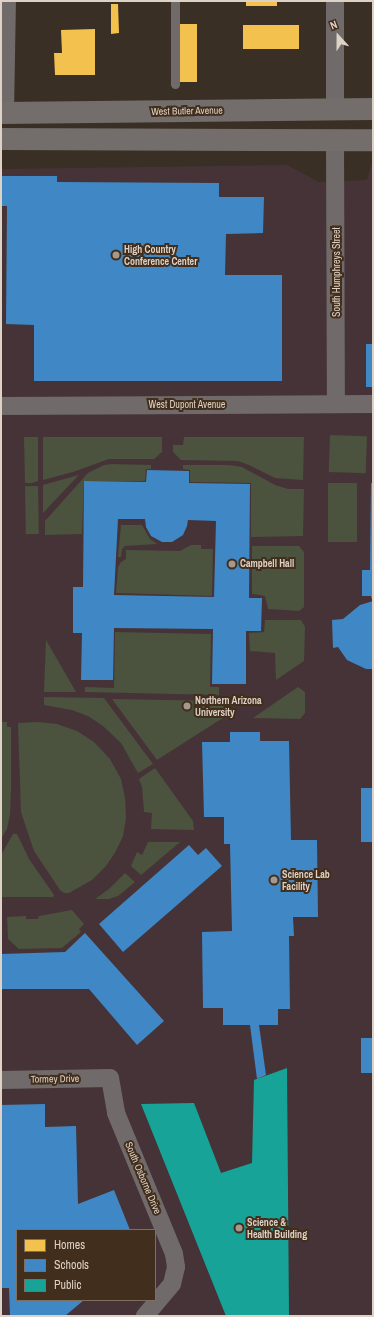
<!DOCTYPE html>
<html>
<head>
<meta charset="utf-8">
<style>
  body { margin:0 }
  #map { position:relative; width:374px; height:1317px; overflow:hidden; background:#3a2f24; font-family:"Archivo Narrow",sans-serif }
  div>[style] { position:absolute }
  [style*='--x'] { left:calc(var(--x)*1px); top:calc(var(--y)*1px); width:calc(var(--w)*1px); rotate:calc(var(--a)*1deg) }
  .education>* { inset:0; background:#463337 }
  .green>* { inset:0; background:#4b523e; transform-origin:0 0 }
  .homes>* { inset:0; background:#f2c14e; transform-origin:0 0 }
  .schools>* { inset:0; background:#3f88c5; transform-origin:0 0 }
  .public>* { inset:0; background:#17a398 }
  .service>* { height:9px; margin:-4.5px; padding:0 4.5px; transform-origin:4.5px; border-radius:4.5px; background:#706b6a }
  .minor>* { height:18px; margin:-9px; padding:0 9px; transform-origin:9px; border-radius:9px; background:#706b6a }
  .secondary>* { height:22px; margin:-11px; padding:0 11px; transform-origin:11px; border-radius:11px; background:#736d6b }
  .dots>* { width:11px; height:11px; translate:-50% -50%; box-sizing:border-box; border:2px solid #422e1c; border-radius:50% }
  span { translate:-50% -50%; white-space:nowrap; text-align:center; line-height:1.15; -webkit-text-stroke:4px #422e1c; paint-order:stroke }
  .street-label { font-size:10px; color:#ded1c6 }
  .poi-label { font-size:10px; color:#ded1c6; font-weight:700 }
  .left { translate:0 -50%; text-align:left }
  .frame { position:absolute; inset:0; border:2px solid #ded1c6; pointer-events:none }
  .legend { position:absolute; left:16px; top:1229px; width:140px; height:72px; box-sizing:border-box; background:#422e1c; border:1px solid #806f60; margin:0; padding:5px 7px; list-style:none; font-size:12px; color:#ded1c6 }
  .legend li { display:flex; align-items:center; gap:8px; height:20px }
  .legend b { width:20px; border:1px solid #806f60 }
  .north { position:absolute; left:318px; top:16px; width:40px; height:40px; -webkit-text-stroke:3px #422e1c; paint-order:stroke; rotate:339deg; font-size:11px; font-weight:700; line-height:16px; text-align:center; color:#ded1c6 }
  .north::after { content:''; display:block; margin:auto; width:14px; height:18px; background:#ded1c6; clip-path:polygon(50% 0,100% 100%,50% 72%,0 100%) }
</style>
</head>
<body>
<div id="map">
  <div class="education">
    <i style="clip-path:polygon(evenodd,373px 164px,373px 1316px,1px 1316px,1px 169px,287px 165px,319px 182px,367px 180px,371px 165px,373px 164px,17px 1230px,155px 1230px,155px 1300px,17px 1300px,17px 1230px)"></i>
  </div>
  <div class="green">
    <i style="left:330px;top:435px;width:37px;height:37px;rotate:2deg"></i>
    <i style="clip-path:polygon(24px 437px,38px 437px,38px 481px,32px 483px,25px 483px)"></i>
    <i style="clip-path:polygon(43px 437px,162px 437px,162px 452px,154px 459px,109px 459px,73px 472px,43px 480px)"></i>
    <i style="clip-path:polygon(184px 437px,304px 437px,303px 480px,275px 478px,249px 465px,238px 461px,181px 460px,173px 452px,173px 445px,183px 445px)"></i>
    <i style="clip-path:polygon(112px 464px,151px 465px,151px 469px,146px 469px,145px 481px,84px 481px,82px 534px,45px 535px,45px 521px,88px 473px,104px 465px)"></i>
    <i style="clip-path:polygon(183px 465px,229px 465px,242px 467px,275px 485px,288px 489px,304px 489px,303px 536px,251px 537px,251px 483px,190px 482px,190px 470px,183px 469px)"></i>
    <i style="clip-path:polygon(79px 475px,58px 497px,43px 513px,43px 485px)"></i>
    <i style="left:328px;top:483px;width:29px;height:59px"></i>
    <i style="left:38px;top:486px;width:48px;height:13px;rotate:89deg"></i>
    <i style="clip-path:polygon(121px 525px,142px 525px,150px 539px,157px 544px,125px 546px,122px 549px,121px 557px,118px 557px)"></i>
    <i style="clip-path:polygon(191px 545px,201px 545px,201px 549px,213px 549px,212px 596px,116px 593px,118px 567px,121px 562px,126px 559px,126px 550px,180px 551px)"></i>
    <i style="clip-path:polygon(252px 546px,299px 546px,304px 552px,304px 607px,299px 611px,268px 609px,265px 596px,252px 594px)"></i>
    <i style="clip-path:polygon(265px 620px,301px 620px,305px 627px,304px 661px,276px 680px,275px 653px,250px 651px,249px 633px,264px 632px)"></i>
    <i style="clip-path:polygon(115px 632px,211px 634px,210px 687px,219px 687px,219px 695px,85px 692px,85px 687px,114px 688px)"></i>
    <i style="clip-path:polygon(46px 640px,76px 692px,44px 692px)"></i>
    <i style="clip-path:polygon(298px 687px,305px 692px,305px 713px,300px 719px,253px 718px)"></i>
    <i style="clip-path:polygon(44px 697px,104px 698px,153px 764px,138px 773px,121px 743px,103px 726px,88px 716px,72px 710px,44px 705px)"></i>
    <i style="clip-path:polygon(112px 699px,224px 701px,229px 714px,157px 760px)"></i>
    <i style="clip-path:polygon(1px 722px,7px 722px,7px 727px,11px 727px,11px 790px,10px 815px,7px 829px,1px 839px)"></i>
    <i style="clip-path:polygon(38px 722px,57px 724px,77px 731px,94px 742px,110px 759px,121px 779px,125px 798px,126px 818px,123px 836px,116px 851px,106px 866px,92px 880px,69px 893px,64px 893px,60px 890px,34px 851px,21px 812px,18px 723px)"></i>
    <i style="clip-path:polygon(155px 768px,193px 821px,194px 830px,151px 829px,152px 813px,144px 812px,142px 787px,139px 779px)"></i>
    <i style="clip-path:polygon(13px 834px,17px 834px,29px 859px,54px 895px,53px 897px,1px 897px,1px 855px)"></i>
    <i style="clip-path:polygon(148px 842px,180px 842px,141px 875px,131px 866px,137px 852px,142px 855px)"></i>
    <i style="clip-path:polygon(125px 873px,135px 882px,118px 896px,109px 899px,95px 899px,109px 889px)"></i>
    <i style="clip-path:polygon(72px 910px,84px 924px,79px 929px,81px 932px,62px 948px,19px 949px,8px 939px,7px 917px,26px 916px,26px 919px,38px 919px,39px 916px)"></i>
  </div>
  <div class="homes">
    <i style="left:246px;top:1px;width:31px;height:5px"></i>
    <i style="clip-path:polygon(111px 4px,118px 4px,119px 33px,111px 34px)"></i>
    <i style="left:179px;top:24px;width:18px;height:58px"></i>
    <i style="left:243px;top:25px;width:56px;height:24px"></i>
    <i style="clip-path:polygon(95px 29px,95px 75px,55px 75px,54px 53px,62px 53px,61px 30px)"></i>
  </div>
  <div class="schools">
    <i style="clip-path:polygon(1px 176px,57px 176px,57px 182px,219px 183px,219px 197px,264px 197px,263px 233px,226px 234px,225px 275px,282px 275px,282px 381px,34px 381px,34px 325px,6px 324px,7px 206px,1px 206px)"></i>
    <i style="left:366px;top:344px;width:7px;height:43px"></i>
    <i style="clip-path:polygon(evenodd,147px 470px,189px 471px,189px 483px,250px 484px,249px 598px,262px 598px,261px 631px,246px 631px,246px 684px,212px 684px,213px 629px,114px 628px,113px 680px,81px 680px,82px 633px,73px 633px,73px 587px,83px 587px,84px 481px,146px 482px,147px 470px,118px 519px,145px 519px,146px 527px,151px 536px,162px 542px,172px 542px,183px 535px,187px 526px,188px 520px,216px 521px,214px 597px,114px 595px,118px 519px)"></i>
    <i style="clip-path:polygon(371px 483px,373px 483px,372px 600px,371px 596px,362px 596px,362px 570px,370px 570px)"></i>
    <i style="clip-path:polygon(373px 601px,373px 669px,366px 669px,347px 660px,338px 647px,333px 648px,332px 620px,343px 619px,360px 605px)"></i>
    <i style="clip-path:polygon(230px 732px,260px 732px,260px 741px,289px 741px,291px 840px,317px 840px,318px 917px,293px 917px,294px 936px,289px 936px,290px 1009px,278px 1009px,278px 1025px,259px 1025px,266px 1075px,257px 1079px,250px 1025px,223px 1025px,223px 1008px,203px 1008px,202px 932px,232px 931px,230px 844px,224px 844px,224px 817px,204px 817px,202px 742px,230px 742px)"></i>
    <i style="left:361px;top:788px;width:12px;height:54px"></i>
    <i style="clip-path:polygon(189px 845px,198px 855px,206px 848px,222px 866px,123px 952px,99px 924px)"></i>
    <i style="clip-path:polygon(85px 933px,164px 1021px,137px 1045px,89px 989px,1px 989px,1px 954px,65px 952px)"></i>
    <i style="left:373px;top:1038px;width:35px;height:12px;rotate:90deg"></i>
    <i style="clip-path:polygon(45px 1104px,45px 1127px,76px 1126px,78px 1204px,114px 1190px,130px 1230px,17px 1230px,17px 1300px,84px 1300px,65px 1316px,10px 1316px,9px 1288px,1px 1288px,1px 1105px)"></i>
  </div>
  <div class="public">
    <i style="clip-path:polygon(287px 1068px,289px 1316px,226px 1316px,141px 1104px,194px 1103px,221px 1173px,252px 1163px,254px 1080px)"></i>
  </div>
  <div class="service">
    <i style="--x:175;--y:1;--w:83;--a:90"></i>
  </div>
  <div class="minor">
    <i style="--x:335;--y:109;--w:108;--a:-90"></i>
    <i style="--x:5;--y:113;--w:112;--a:-89"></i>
    <i style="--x:335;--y:140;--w:264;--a:89.8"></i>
    <i style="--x:1;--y:406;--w:372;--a:-0.3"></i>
    <i style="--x:1;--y:1080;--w:109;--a:-1.1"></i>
    <i style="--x:110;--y:1078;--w:36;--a:80"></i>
    <i style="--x:116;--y:1113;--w:152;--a:67.6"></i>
    <i style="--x:174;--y:1254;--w:13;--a:81"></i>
    <i style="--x:176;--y:1267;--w:17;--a:103"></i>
    <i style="--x:172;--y:1284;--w:42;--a:130.2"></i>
  </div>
  <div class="secondary">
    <i style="--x:1;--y:113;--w:372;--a:-0.6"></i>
    <i style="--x:1;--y:139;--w:372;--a:0.2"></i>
  </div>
  <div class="dots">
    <i style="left:116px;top:255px;background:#a5988d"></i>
    <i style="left:232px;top:564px;background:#a5988d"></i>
    <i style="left:187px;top:706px;background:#a5988d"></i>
    <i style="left:274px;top:880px;background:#a5988d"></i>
    <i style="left:239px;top:1228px;background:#a5988d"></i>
  </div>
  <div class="street-label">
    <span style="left:187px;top:111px;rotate:-1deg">West Butler Avenue</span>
    <span style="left:337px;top:272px;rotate:-90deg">South Humphreys Street</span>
    <span style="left:187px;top:405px">West Dupont Avenue</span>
    <span style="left:55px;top:1079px;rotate:-1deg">Tormey Drive</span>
    <span style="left:143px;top:1178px;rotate:67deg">South Osborne Drive</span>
  </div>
  <div class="poi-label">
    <span class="left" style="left:124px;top:255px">High Country<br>Conference Center</span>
    <span class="left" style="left:240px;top:564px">Campbell Hall</span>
    <span class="left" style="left:195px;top:706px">Northern Arizona<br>University</span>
    <span class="left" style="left:282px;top:880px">Science Lab<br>Facility</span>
    <span class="left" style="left:247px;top:1228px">Science &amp;<br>Health Building</span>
  </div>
  <div class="frame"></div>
  <ul class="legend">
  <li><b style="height:11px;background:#f2c14e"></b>Homes</li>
  <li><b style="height:11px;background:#3f88c5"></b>Schools</li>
  <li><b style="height:11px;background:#17a398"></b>Public</li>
  </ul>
  <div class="north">N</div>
</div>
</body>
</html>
